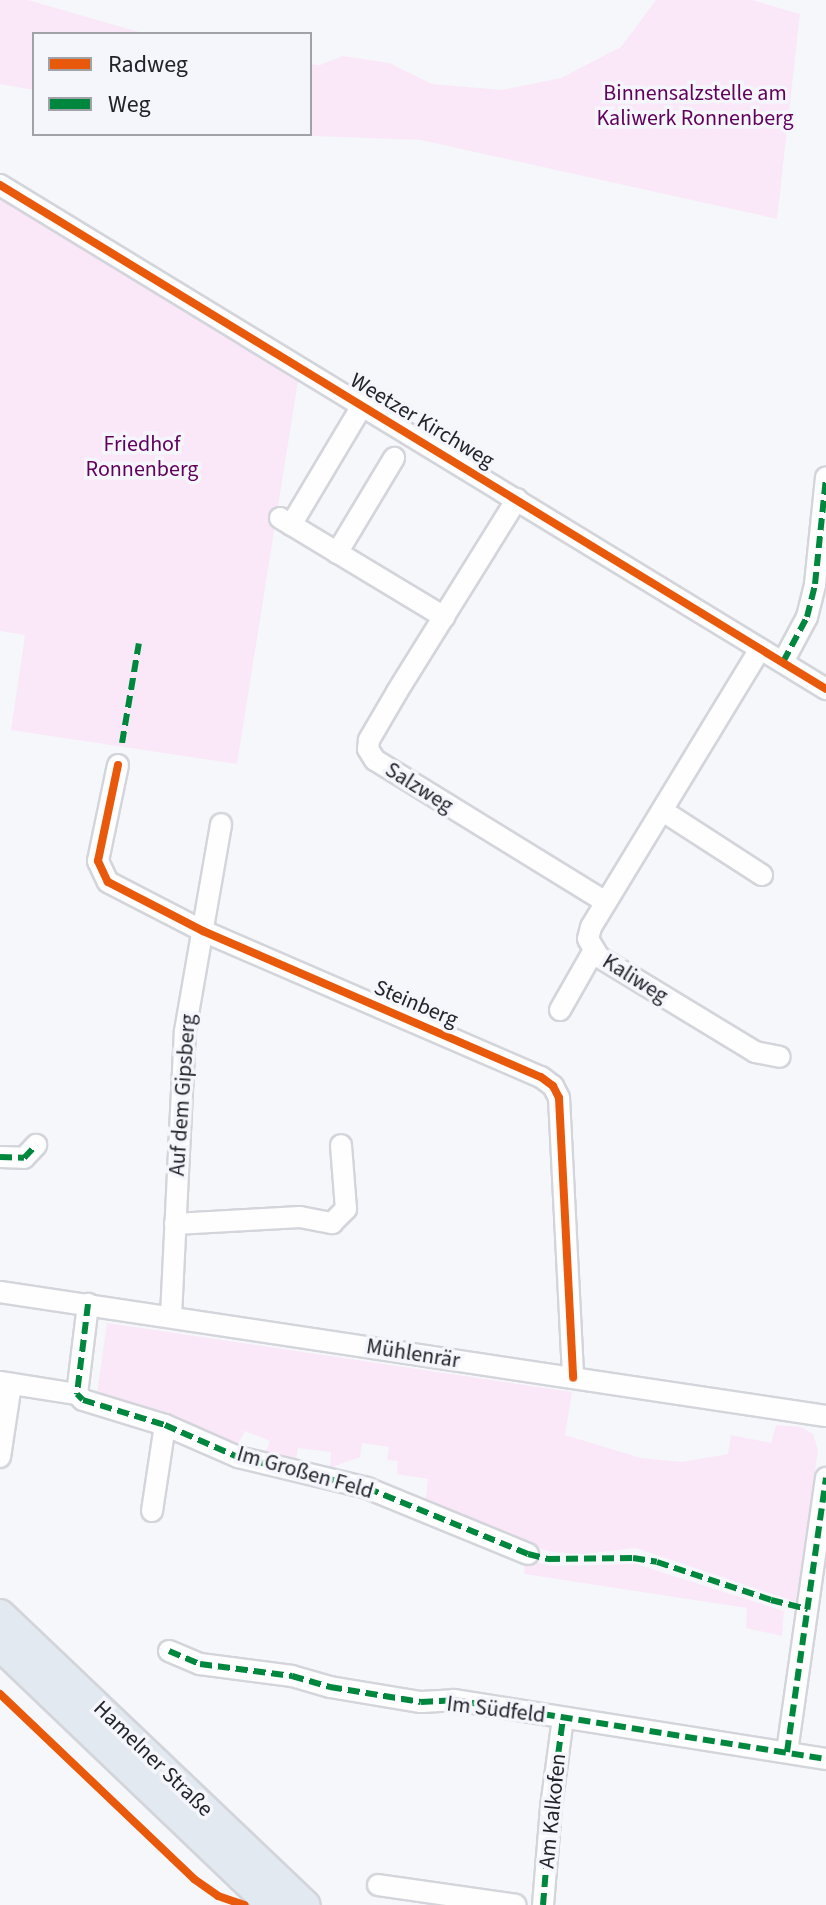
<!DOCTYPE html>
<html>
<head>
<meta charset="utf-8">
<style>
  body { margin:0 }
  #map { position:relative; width:826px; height:1905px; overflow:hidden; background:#f6f7fa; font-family:"Source Sans 3",sans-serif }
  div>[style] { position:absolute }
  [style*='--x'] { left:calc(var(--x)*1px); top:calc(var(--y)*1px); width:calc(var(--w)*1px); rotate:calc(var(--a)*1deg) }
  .green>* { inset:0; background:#fae8f9 }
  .roads { filter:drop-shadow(2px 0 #d3d5db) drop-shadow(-2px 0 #d3d5db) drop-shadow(0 2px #d3d5db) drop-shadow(0 -2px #d3d5db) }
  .minor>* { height:20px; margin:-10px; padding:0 10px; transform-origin:10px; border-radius:10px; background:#fefefe }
  .highway>* { height:28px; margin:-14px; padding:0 14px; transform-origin:14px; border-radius:14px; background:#e2e9f0 }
  .quiet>* { height:6px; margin-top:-3px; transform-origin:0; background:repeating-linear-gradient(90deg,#00873e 0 12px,transparent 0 18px) }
  .cycleway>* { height:8px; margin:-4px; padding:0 4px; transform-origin:4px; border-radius:4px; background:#e8590c }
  span { translate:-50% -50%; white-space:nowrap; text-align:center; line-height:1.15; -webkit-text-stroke:7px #f5f6fb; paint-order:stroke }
  .park-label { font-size:22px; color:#61015d }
  .street-label { font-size:22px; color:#22242c }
  .legend { position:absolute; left:32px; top:32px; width:280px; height:104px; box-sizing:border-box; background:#f5f6fb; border:2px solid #a1a2a8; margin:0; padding:10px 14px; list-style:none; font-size:24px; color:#22242c }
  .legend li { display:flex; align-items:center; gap:16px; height:40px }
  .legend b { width:40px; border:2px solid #a1a2a8 }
</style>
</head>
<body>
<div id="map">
  <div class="green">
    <i style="clip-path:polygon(0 0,28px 0,146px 34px,34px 34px,34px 90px,0 84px)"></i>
    <i style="clip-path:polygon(656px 0,752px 0,800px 14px,777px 219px,421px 140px,261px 134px,310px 134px,310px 64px,320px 65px,343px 56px,389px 63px,432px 84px,502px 90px,561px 78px,621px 47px)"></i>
    <i style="clip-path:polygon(0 199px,298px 381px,237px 764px,11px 730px,25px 635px,0 631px)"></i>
    <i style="clip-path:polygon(107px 1323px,572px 1392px,565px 1435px,641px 1458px,682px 1462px,728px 1454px,731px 1435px,771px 1443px,776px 1425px,801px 1427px,813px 1434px,818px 1450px,796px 1602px,636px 1548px,583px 1554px,552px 1552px,519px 1542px,425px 1504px,428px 1479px,397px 1474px,398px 1461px,387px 1460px,389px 1447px,362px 1443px,360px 1457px,330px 1468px,331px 1452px,298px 1448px,295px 1464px,264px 1456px,270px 1441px,245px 1431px,238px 1444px,97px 1393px)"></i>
    <i style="clip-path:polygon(525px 1560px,552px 1566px,636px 1564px,784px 1611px,782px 1636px,746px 1628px,747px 1608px,524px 1574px)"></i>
  </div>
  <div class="roads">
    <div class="minor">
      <i style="--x:0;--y:185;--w:968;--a:31.39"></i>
      <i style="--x:517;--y:499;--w:227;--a:121.9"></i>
      <i style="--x:397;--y:692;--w:56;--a:120.3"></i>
      <i style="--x:369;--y:740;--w:9;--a:96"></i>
      <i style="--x:368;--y:749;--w:13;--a:58"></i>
      <i style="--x:375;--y:760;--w:271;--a:31.6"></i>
      <i style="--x:280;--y:518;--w:192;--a:31.1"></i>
      <i style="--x:291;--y:525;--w:139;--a:-59.2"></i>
      <i style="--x:337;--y:553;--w:111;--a:-59"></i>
      <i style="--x:760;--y:649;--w:325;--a:121.3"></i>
      <i style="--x:591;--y:927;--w:12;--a:104"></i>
      <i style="--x:588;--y:939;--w:21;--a:59"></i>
      <i style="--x:599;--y:957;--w:183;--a:31.3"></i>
      <i style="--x:755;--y:1052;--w:25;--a:11"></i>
      <i style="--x:783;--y:662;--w:51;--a:-61.9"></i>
      <i style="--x:807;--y:617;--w:34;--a:-76"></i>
      <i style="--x:815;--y:584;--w:107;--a:-84.1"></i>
      <i style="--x:118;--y:765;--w:98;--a:101.8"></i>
      <i style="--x:98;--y:861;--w:23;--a:65"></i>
      <i style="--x:108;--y:882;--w:107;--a:27.3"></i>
      <i style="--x:203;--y:931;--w:368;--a:23.4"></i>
      <i style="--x:541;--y:1077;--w:15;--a:37"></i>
      <i style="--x:553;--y:1086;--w:13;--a:63"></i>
      <i style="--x:559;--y:1098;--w:280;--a:87.1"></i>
      <i style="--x:663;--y:811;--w:118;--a:32.9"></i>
      <i style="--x:560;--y:1010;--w:67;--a:-60.4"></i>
      <i style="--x:0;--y:1157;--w:24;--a:2"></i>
      <i style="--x:24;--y:1158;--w:18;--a:-47"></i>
      <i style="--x:175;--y:1224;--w:125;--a:-3.2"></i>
      <i style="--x:300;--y:1217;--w:33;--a:11"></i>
      <i style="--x:332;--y:1223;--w:20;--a:-45"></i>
      <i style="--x:346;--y:1209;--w:64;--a:-94.5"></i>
      <i style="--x:0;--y:1292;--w:835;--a:8.54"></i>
      <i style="--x:171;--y:1316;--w:285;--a:-87.2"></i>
      <i style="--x:185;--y:1031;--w:210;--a:-80.1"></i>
      <i style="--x:0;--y:1382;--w:78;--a:8.9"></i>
      <i style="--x:77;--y:1394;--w:8;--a:45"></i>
      <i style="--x:83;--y:1400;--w:86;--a:17"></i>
      <i style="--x:165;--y:1425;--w:80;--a:23.7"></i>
      <i style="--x:238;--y:1457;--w:133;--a:13.5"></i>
      <i style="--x:367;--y:1488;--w:174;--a:22.3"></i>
      <i style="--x:77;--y:1394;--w:91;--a:-83"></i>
      <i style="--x:0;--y:1457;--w:74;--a:-81.4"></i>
      <i style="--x:152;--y:1511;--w:87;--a:-81.4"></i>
      <i style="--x:169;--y:1651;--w:34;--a:23"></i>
      <i style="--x:200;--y:1664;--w:93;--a:7.4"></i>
      <i style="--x:292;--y:1676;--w:40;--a:16"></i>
      <i style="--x:330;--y:1687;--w:92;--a:9.4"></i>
      <i style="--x:421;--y:1702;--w:33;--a:-3"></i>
      <i style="--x:454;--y:1700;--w:377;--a:9"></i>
      <i style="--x:787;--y:1752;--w:277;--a:-81.9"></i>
      <i style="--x:378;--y:1885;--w:139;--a:8.2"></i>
      <i style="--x:543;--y:1905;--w:98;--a:-85.3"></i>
      <i style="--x:551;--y:1807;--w:90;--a:-82.3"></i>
    </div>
    <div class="highway">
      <i style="--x:0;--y:1614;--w:422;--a:43.6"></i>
      <i style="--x:0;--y:1646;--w:375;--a:43.7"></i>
    </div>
  </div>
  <div class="quiet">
    <i style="--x:783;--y:662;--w:51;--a:-61.9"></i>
    <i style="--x:807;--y:617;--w:34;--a:-76"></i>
    <i style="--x:815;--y:584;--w:107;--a:-84.1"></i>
    <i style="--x:122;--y:743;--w:101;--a:-80.4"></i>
    <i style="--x:0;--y:1157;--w:24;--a:2"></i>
    <i style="--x:24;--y:1158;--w:18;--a:-47"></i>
    <i style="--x:88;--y:1304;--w:91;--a:97"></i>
    <i style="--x:77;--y:1394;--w:8;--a:45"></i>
    <i style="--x:83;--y:1400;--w:86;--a:17"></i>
    <i style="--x:165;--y:1425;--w:80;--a:23.7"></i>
    <i style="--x:238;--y:1457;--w:133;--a:13.5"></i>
    <i style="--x:367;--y:1488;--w:174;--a:22.3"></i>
    <i style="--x:528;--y:1554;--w:21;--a:14"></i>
    <i style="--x:548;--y:1559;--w:85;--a:-0.7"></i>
    <i style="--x:633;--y:1558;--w:24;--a:9"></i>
    <i style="--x:657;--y:1562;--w:120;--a:18.4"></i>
    <i style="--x:771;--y:1600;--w:38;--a:14"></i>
    <i style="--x:169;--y:1651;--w:34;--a:23"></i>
    <i style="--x:200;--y:1664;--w:93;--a:7.4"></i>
    <i style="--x:292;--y:1676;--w:40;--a:16"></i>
    <i style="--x:330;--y:1687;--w:92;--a:9.4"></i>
    <i style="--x:421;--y:1702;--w:33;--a:-3"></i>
    <i style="--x:454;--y:1700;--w:377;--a:9"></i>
    <i style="--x:787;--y:1752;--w:277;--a:-81.9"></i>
    <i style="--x:543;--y:1905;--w:98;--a:-85.3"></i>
    <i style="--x:551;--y:1807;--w:90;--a:-82.3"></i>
  </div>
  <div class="cycleway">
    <i style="--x:0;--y:185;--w:968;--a:31.39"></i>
    <i style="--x:118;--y:765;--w:98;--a:101.8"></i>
    <i style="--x:98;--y:861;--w:23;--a:65"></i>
    <i style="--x:108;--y:882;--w:107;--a:27.3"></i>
    <i style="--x:203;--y:931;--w:368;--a:23.4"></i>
    <i style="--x:541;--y:1077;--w:15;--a:37"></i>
    <i style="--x:553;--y:1086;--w:13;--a:63"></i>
    <i style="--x:559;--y:1098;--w:280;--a:87.1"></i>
    <i style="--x:0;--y:1694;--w:268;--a:43.6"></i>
    <i style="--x:194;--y:1879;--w:29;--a:35"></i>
    <i style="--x:218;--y:1896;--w:28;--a:19"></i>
  </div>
  <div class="park-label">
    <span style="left:695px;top:106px">Binnensalzstelle am<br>Kaliwerk Ronnenberg</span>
    <span style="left:142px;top:457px">Friedhof<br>Ronnenberg</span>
  </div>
  <div class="street-label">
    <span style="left:422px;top:421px;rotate:31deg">Weetzer Kirchweg</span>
    <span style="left:419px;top:788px;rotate:32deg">Salzweg</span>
    <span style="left:635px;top:979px;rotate:32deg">Kaliweg</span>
    <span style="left:416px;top:1004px;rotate:23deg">Steinberg</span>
    <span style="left:183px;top:1095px;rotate:-86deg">Auf dem Gipsberg</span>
    <span style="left:413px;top:1354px;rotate:9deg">Mühlenrär</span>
    <span style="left:305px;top:1473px;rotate:16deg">Im Großen Feld</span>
    <span style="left:496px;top:1710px;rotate:7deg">Im Südfeld</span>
    <span style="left:153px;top:1759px;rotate:44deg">Hamelner Straße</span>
    <span style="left:553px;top:1811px;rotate:-84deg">Am Kalkofen</span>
  </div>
  <ul class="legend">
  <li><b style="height:10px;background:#e8590c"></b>Radweg</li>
  <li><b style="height:10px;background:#00873e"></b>Weg</li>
  </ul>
</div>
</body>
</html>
